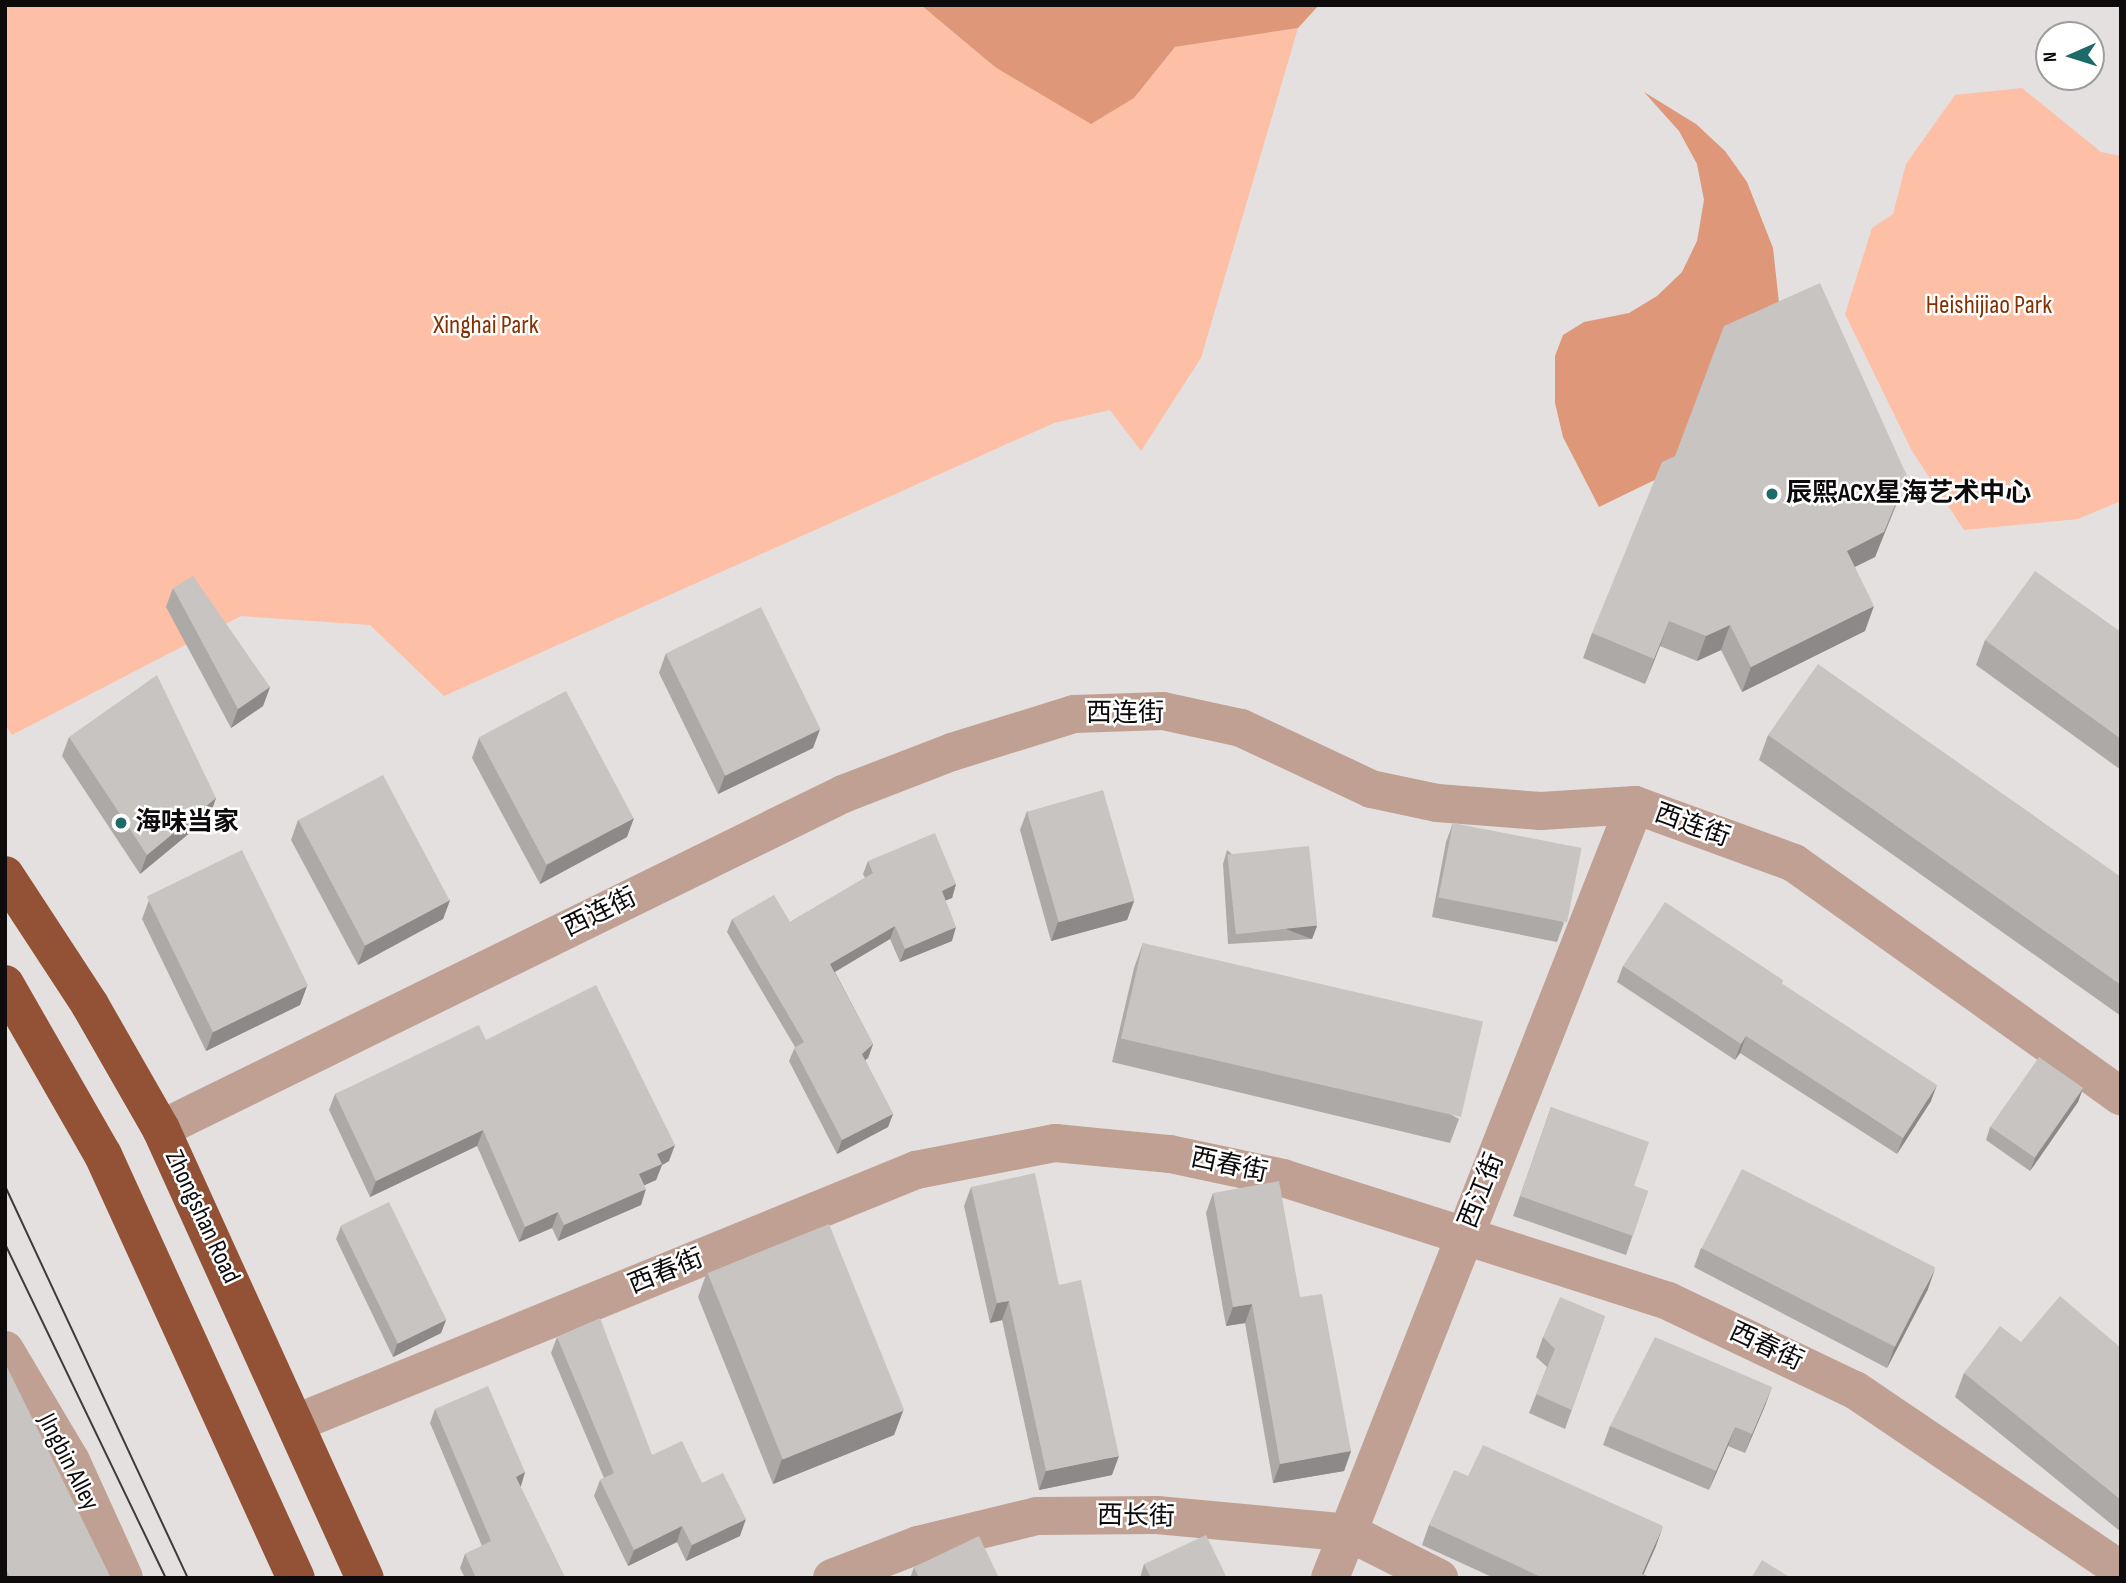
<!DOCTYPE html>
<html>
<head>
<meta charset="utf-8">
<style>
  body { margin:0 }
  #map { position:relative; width:2126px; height:1583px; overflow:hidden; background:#e4e0df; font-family:"Sofia Sans Condensed","Noto Sans SC",sans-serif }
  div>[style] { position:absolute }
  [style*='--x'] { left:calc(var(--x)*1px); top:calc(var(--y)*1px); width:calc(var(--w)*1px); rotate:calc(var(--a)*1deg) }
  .green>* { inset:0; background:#fdbfa5 }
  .water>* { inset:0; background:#de9779 }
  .minor>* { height:38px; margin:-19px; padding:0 19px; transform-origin:19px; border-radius:19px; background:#c0a092 }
  .highway>* { height:38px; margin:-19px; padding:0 19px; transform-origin:19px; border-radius:19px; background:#935236 }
  .tram>* { height:2px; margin:-1px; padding:0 1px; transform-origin:1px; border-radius:1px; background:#3e3c3b }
  .wall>* { inset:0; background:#aca9a7 }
  .shaded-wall>* { inset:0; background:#8c8988; transform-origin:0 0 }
  .building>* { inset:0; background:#c8c4c2; transform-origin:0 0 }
  .dots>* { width:19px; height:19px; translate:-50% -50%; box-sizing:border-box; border:4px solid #fff; border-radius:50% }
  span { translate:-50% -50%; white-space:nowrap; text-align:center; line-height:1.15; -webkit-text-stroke:5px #fff; paint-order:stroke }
  .park-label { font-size:26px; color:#843000 }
  .poi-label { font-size:26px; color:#0d0b0b; font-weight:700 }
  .left { translate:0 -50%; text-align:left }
  .street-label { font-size:26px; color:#0d0b0b }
  .frame { position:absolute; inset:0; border:7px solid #0d0b0b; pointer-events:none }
  .north { position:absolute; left:2035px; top:21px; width:70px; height:70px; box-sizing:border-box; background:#fff; border:2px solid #9e9d9d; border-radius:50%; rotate:267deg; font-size:19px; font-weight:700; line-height:28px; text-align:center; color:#0d0b0b }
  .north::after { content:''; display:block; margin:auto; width:24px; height:32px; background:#1e6a69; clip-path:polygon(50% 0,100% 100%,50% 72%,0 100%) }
</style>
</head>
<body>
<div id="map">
  <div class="green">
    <i style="clip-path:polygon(5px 5px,921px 5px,995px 67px,1134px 98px,1175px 47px,1298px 28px,1201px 358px,1141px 451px,1110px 410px,1054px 423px,444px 696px,370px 625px,241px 616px,12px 735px,5px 725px)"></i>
    <i style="clip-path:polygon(2022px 88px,2101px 152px,2121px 156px,2121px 501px,2078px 519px,1964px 530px,1912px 451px,1845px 314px,1872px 228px,1893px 214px,1906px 164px,1955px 95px)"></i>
  </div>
  <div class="water">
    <i style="clip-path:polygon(921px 5px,1319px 5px,1298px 28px,1175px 47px,1134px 98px,1091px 124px,995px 67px)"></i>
    <i style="clip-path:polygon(1644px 92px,1696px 124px,1725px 151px,1747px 182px,1773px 248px,1781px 321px,1669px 473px,1599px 507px,1563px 437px,1555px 403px,1555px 356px,1563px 335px,1584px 322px,1629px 313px,1657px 296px,1682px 272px,1697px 241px,1704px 200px,1697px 164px,1679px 131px)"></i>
  </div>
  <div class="minor">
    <i style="--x:161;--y:1129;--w:760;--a:-26.16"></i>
    <i style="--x:843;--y:794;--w:117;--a:-21.1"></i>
    <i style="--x:952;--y:752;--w:128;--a:-17.3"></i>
    <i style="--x:1074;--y:714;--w:89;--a:-1.9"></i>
    <i style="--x:1163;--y:711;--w:80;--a:12.3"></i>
    <i style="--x:1241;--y:728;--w:144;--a:25.1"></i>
    <i style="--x:1371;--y:789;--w:67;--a:12"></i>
    <i style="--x:1437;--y:803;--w:104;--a:4.4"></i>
    <i style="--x:1541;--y:811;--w:94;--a:-3.7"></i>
    <i style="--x:1635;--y:805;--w:169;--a:20"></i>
    <i style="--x:1794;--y:863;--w:402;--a:35.5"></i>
    <i style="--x:5;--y:1350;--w:129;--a:59.3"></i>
    <i style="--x:71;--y:1461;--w:128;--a:65.6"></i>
    <i style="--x:296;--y:1423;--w:670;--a:-22.2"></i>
    <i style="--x:916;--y:1170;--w:142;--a:-11"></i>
    <i style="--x:1055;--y:1143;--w:116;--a:5.5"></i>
    <i style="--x:1170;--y:1154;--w:116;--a:12"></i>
    <i style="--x:1283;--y:1178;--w:404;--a:17.7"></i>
    <i style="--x:1668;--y:1301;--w:207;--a:25.5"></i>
    <i style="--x:1855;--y:1390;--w:321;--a:34.1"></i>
    <i style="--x:832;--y:1578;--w:92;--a:-21"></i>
    <i style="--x:918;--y:1545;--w:122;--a:-13.7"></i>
    <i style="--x:1037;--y:1516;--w:120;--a:-0.5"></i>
    <i style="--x:1157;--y:1515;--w:194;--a:5.3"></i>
    <i style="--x:1350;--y:1533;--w:100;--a:26.8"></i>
    <i style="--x:1330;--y:1578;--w:831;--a:-68.47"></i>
  </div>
  <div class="highway">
    <i style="--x:5;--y:875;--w:155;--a:56.8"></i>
    <i style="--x:90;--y:1005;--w:143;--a:60.2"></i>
    <i style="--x:161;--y:1129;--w:493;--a:65.6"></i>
    <i style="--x:5;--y:984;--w:197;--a:60.2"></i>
    <i style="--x:103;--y:1155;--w:465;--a:65.5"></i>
  </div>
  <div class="tram">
    <i style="--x:5;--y:1186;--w:433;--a:65"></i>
    <i style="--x:5;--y:1244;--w:371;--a:64.3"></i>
  </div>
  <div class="wall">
    <i style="clip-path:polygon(1898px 501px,1875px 557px,1855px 567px,1865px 631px,1742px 692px,1721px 650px,1697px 661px,1660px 646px,1645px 684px,1583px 658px,1592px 633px)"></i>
    <i style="clip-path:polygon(173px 588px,270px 687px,263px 706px,231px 728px,166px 607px)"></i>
    <i style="clip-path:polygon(2121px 632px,2121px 770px,1976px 665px,1985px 640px)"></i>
    <i style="clip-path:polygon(666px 653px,820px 729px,813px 748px,718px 794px,659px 673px)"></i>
    <i style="clip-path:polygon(1768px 735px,2121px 877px,2121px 1016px,1759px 760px)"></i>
    <i style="clip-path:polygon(69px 737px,216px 798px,209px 817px,140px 874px,62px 756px)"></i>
    <i style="clip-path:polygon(479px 738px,627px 837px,540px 884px,472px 758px)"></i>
    <i style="clip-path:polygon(1027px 811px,1134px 901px,1127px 920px,1051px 941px,1020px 830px)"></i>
    <i style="clip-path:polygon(298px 820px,450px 900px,443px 919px,358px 965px,291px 840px)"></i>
    <i style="clip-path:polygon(1453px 823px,1564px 923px,1557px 942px,1432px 917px,1446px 842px)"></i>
    <i style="clip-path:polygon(1227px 850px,1317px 926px,1312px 939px,1228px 944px,1223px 864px)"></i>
    <i style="clip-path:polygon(868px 861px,956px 884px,952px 898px,945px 900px,952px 941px,900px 962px,890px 939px,835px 972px,873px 1044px,868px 1058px,865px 1060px,893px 1114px,888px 1127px,837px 1154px,789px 1061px,795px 1047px,727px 932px,732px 919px,790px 922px,865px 878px,863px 874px)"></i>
    <i style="clip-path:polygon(149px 900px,307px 986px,300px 1005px,206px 1051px,142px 919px)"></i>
    <i style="clip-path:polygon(1143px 943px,1459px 1119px,1450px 1143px,1112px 1062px,1134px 968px)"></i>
    <i style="clip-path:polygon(1623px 966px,1783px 980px,1781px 984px,1931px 1101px,1897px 1154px,1740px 1053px,1735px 1060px,1617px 982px)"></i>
    <i style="clip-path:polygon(486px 1040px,669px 1161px,662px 1165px,656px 1180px,644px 1185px,641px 1205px,558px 1241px,552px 1228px,519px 1242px,477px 1146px,370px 1197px,329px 1110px,335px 1094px)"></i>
    <i style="clip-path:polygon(2083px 1088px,2078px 1102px,2030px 1171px,1986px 1140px,1990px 1127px)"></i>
    <i style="clip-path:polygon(1551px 1107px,1634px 1186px,1648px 1191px,1626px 1255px,1513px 1216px)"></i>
    <i style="clip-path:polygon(971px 1187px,1059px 1285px,1112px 1475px,1039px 1490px,1002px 1320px,990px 1323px,964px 1206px)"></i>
    <i style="clip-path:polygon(1213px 1193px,1300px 1297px,1351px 1451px,1344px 1471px,1273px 1483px,1245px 1323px,1226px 1326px,1206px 1213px)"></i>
    <i style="clip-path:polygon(341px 1226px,446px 1320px,441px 1333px,393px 1357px,336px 1239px)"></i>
    <i style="clip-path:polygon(1701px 1248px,1928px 1289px,1887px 1368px,1694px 1267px)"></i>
    <i style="clip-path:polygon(707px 1272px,903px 1411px,894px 1435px,773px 1484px,698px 1297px)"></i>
    <i style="clip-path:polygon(1605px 1316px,1565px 1429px,1529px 1413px,1547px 1367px,1536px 1357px,1543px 1337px)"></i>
    <i style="clip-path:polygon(557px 1337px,652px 1455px,702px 1483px,740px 1536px,686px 1561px,677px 1542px,628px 1566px,594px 1496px,600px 1480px,604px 1478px,551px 1353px)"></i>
    <i style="clip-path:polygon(2021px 1342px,2121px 1348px,2121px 1532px,1955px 1397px,1964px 1373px)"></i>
    <i style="clip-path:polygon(5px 1365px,111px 1578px,5px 1578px)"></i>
    <i style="clip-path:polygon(1772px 1387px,1745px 1453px,1728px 1446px,1709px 1490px,1603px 1445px,1610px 1426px)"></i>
    <i style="clip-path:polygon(435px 1409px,525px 1472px,520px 1486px,565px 1578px,465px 1578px,460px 1568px,465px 1554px,482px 1546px,430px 1423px)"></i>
    <i style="clip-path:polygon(1468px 1476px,1656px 1546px,1643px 1574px,1651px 1578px,1494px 1578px,1422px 1545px,1429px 1525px)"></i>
    <i style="clip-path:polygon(1144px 1564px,1227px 1578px,1140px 1578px)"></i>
    <i style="clip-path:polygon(914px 1567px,999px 1578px,910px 1578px)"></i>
  </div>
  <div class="shaded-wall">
    <i style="clip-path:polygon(1907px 476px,1875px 557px,1838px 575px,1847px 551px)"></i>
    <i style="clip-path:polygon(1874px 606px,1865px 631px,1742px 692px,1751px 667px)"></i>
    <i style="clip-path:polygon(1669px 621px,1660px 646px,1645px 684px,1654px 659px)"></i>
    <i style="clip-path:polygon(1730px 625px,1721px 650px,1697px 661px,1706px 636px)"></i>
    <i style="clip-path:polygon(270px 687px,263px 706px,231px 728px,238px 709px)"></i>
    <i style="clip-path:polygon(820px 729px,813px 748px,718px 794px,725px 775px)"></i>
    <i style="clip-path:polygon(216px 798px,209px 817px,140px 874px,147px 855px)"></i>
    <i style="clip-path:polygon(634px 818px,627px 837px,540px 884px,547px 865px)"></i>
    <i style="clip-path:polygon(956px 884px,952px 898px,937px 904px,942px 891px)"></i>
    <i style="clip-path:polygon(450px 900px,443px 919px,358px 965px,365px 946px)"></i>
    <i style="clip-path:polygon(1134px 901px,1127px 920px,1051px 941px,1058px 922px)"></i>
    <i style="clip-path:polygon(895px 926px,890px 939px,826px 977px,830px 964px)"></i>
    <i style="left:1317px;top:926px;width:14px;height:85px;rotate:111deg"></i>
    <i style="clip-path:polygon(956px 927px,952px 941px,900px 962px,905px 949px)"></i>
    <i style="clip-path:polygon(307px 986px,300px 1005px,206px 1051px,213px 1032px)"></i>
    <i style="clip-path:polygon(1746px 1036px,1740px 1053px,1735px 1060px,1741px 1044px)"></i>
    <i style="clip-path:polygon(873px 1044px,868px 1058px,857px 1067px,862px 1054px)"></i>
    <i style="clip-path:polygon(1937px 1085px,1931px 1101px,1897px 1154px,1903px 1138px)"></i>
    <i style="clip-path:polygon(2083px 1088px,2078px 1102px,2030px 1171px,2035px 1158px)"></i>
    <i style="clip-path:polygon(893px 1114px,888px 1127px,837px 1154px,842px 1140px)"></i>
    <i style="clip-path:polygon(483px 1130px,477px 1146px,370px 1197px,376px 1181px)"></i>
    <i style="clip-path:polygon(675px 1145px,669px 1161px,662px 1165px,656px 1180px,634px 1190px,639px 1174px,657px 1154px)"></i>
    <i style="clip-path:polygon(646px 1189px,641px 1205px,558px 1241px,564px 1225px)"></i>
    <i style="clip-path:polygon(558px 1212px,552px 1228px,519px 1242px,525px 1227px)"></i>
    <i style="clip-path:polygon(1935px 1269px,1928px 1289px,1887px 1368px,1894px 1348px)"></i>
    <i style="clip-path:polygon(1009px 1301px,1002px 1320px,990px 1323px,997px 1303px)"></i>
    <i style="clip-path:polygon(1252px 1304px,1245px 1323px,1226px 1326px,1233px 1307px)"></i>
    <i style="clip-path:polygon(446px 1320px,441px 1333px,393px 1357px,397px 1344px)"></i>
    <i style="clip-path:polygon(1772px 1387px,1765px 1406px,1745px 1453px,1752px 1434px)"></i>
    <i style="clip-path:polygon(903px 1411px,894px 1435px,773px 1484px,782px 1459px)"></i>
    <i style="clip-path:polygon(1735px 1427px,1728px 1446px,1709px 1490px,1716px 1471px)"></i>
    <i style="clip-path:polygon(1351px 1451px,1344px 1471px,1273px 1483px,1280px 1464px)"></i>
    <i style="clip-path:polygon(1119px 1456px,1112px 1475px,1039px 1490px,1046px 1471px)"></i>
    <i style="clip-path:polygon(525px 1472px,521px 1486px,511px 1490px,516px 1477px)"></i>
    <i style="clip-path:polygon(746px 1519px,740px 1536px,686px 1561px,692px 1545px)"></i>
    <i style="clip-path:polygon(682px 1526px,677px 1542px,628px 1566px,634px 1550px)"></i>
    <i style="clip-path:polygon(1663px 1526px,1656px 1546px,1642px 1578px,1640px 1578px)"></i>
  </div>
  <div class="building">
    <i style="clip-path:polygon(1820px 283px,1907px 476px,1884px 532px,1847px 551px,1874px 606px,1751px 667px,1730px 625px,1706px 636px,1669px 621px,1654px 659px,1592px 633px,1662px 462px,1675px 456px,1724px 326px)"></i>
    <i style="clip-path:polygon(2035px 571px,2121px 632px,2121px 739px,1985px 640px)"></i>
    <i style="clip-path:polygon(193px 576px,270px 687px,238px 709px,173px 588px)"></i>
    <i style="left:761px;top:607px;width:136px;height:106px;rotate:64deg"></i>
    <i style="clip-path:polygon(1818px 664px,2121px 877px,2121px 985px,1768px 735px)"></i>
    <i style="clip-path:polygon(157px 675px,216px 798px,147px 855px,69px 737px)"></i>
    <i style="left:566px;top:691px;width:144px;height:99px;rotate:62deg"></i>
    <i style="left:383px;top:775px;width:142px;height:96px;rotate:62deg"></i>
    <i style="left:1103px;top:790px;width:115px;height:79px;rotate:74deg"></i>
    <i style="left:1453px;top:823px;width:131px;height:76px;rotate:11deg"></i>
    <i style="clip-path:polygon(935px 833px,956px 884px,942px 891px,956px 927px,905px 949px,895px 926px,830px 964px,873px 1044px,862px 1054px,893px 1114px,842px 1140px,794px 1048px,804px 1042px,732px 919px,774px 895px,790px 922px,873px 873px,868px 861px)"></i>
    <i style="left:1309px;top:846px;width:80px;height:82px;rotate:84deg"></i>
    <i style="left:242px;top:850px;width:151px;height:106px;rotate:64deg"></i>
    <i style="clip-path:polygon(1665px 902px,1783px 980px,1781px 983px,1937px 1085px,1903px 1138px,1746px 1036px,1741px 1044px,1623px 966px)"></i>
    <i style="left:1143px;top:943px;width:349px;height:98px;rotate:13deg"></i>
    <i style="clip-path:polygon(596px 985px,675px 1145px,657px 1154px,662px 1164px,639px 1174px,646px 1189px,564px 1225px,558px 1212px,525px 1227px,483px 1130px,376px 1181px,335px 1094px,479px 1025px,486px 1040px)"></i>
    <i style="left:2039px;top:1057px;width:54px;height:85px;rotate:35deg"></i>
    <i style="clip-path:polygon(1551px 1107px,1649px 1142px,1634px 1186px,1648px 1191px,1633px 1236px,1520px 1196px)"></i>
    <i style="left:1742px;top:1169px;width:217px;height:89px;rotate:27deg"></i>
    <i style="clip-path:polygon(1035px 1173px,1059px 1285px,1081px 1280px,1119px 1456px,1046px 1471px,1009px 1301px,997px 1303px,971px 1187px)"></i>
    <i style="clip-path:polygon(1279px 1181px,1300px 1297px,1322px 1294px,1351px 1451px,1280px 1464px,1252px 1304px,1233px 1307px,1213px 1193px)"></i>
    <i style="left:389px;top:1202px;width:131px;height:54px;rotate:64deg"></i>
    <i style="left:829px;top:1224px;width:201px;height:131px;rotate:68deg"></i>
    <i style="clip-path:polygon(2060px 1296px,2121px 1348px,2121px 1500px,1964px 1373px,2000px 1326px,2021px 1342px)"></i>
    <i style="clip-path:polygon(1560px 1297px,1605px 1316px,1572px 1410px,1536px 1394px,1555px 1349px,1543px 1337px)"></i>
    <i style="clip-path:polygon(600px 1318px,652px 1455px,682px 1441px,702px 1483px,723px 1473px,746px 1519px,692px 1545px,682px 1526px,634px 1550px,600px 1480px,614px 1473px,557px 1337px)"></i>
    <i style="clip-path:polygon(1655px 1337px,1772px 1387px,1752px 1434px,1735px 1427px,1716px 1471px,1610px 1426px)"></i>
    <i style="clip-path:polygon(5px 1365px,6px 1365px,111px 1578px,10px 1578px,5px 1567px)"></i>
    <i style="clip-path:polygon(488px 1386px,525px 1472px,516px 1477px,565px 1578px,476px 1578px,465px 1554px,491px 1541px,435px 1409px)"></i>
    <i style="clip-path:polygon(1483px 1445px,1663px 1526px,1642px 1574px,1651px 1578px,1543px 1578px,1429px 1525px,1454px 1470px,1468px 1476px)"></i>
    <i style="clip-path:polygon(1206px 1535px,1227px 1578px,1151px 1578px,1144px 1564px)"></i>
    <i style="clip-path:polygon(979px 1536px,999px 1578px,919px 1578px,914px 1567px)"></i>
    <i style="clip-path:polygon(1762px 1560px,1791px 1578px,1751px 1578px)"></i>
  </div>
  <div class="dots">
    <i style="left:1772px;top:494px;background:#1e6a69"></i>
    <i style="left:121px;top:823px;background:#1e6a69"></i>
  </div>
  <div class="park-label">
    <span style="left:1989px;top:306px">Heishijiao Park</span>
    <span style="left:486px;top:326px">Xinghai Park</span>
  </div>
  <div class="poi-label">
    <span class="left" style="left:1786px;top:494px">辰熙ACX星海艺术中心</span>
    <span class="left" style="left:135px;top:823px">海味当家</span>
  </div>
  <div class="street-label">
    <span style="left:1125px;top:714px">西连街</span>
    <span style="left:1692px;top:826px;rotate:20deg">西连街</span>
    <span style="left:600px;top:913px;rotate:-26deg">西连街</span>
    <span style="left:1229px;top:1166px;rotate:12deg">西春街</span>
    <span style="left:1482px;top:1191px;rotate:-68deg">西江街</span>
    <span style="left:202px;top:1217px;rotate:65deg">Zhongshan Road</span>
    <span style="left:666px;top:1272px;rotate:-22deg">西春街</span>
    <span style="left:1766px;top:1347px;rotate:25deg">西春街</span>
    <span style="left:68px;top:1462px;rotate:63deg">JIngbin Alley</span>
    <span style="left:1136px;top:1517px;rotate:1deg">西长街</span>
  </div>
  <div class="frame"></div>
  <div class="north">N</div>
</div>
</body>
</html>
